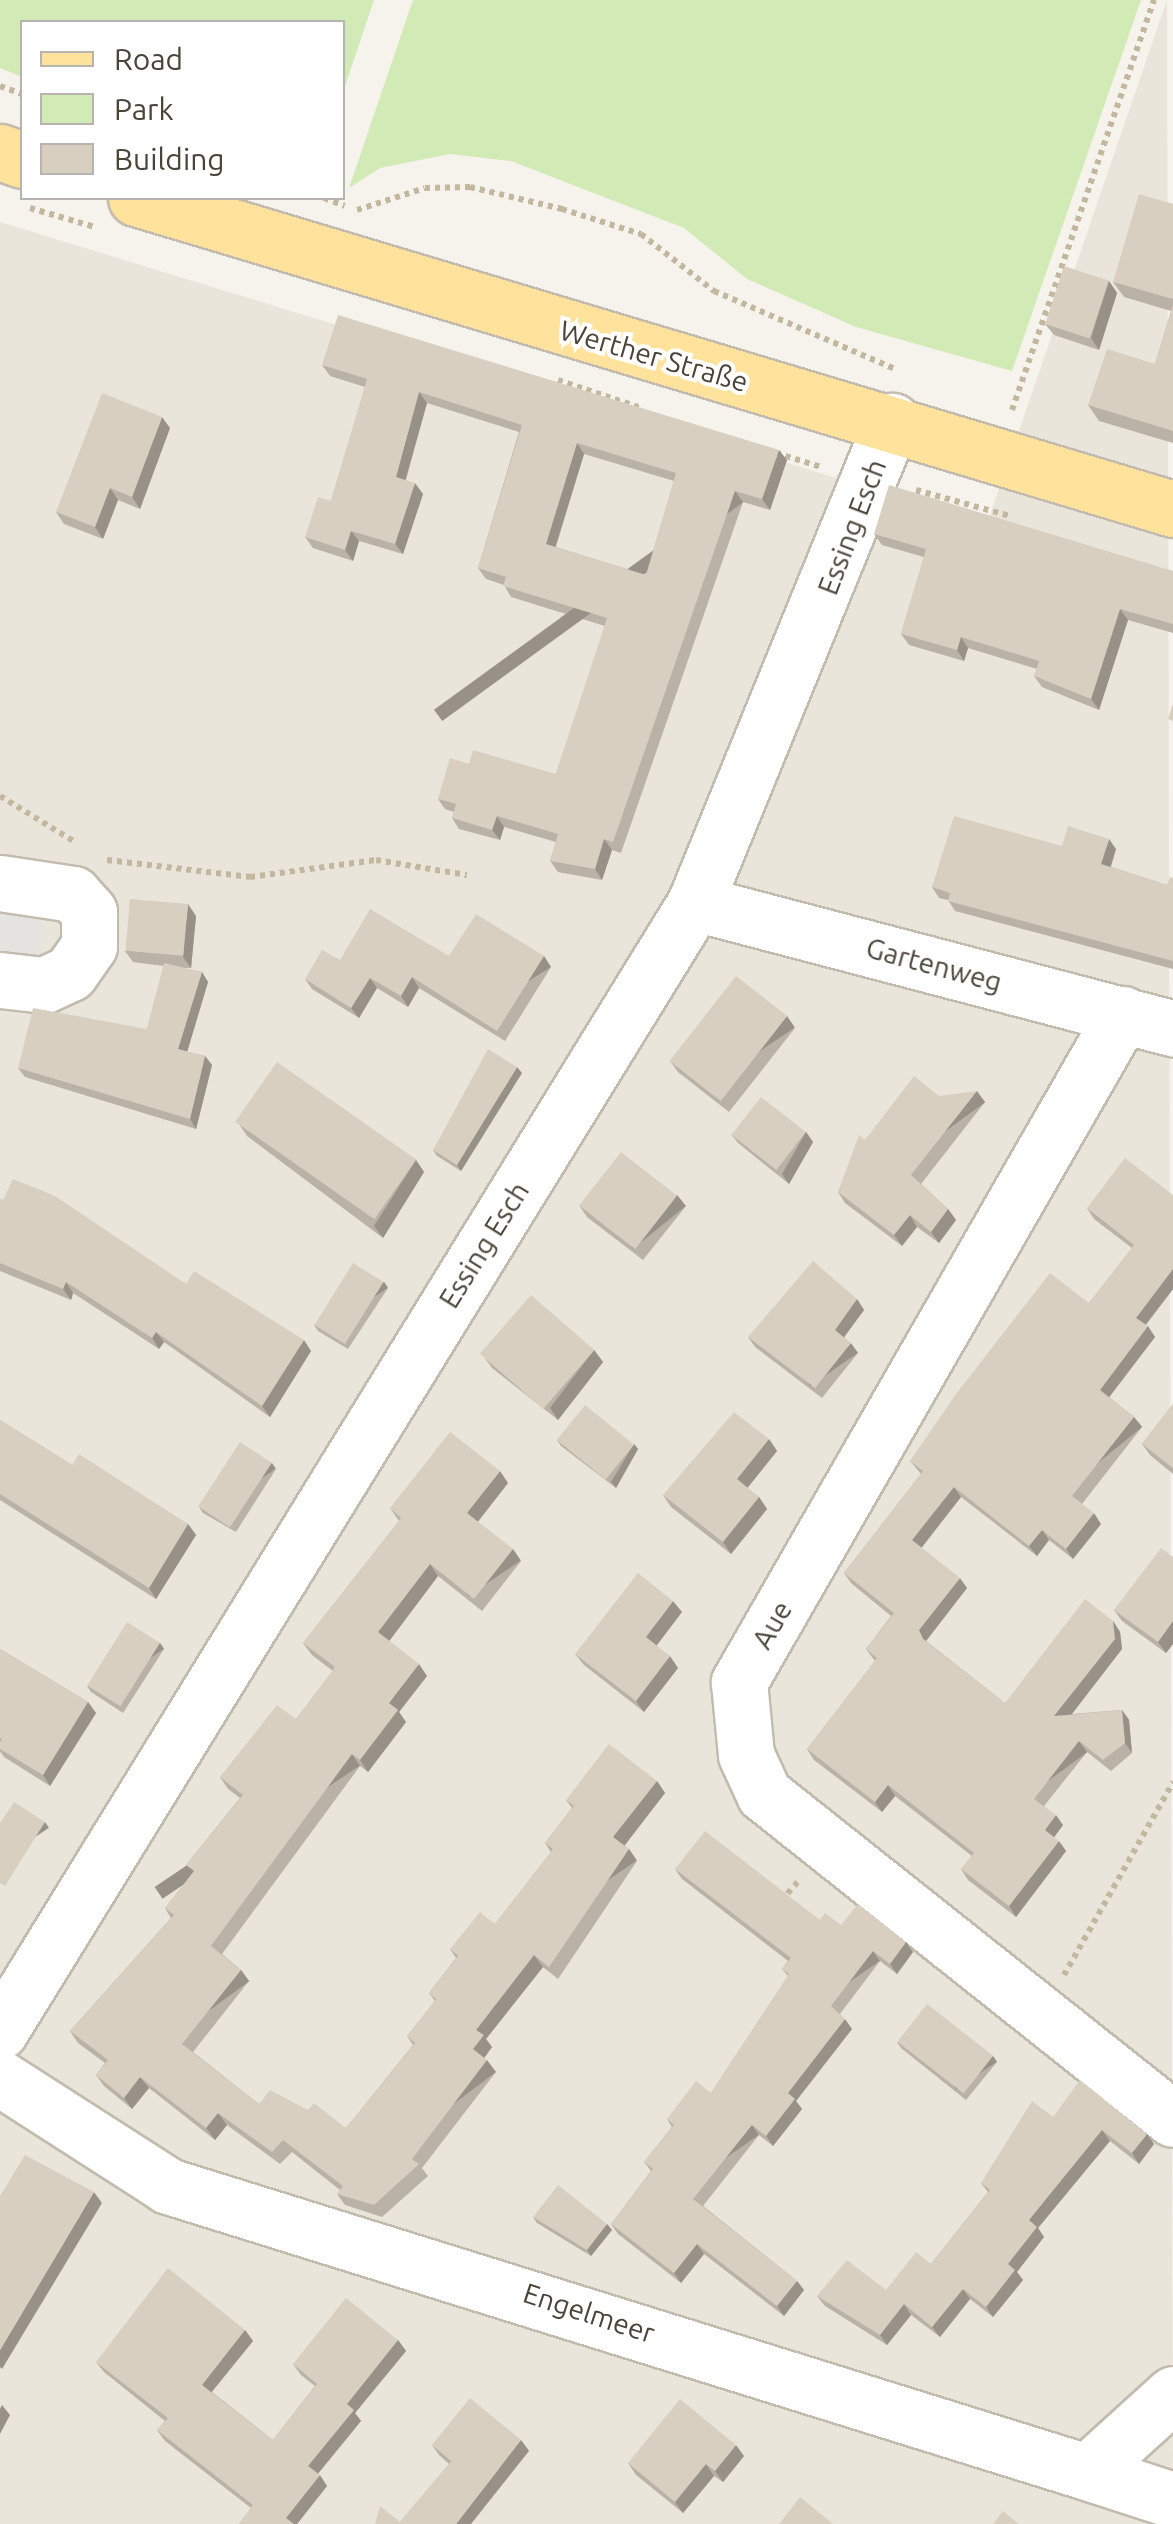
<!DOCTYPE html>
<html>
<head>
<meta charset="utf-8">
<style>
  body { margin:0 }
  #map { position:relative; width:1173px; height:2524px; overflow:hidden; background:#f6f3ec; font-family:Ubuntu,sans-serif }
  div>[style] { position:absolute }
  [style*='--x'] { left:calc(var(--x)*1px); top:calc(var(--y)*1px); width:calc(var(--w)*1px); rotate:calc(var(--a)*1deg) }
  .residential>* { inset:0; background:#eae5da }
  .green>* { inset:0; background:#d2eab5 }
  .parking>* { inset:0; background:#e5e3e0 }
  .path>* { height:6px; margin-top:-3px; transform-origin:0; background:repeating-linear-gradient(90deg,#c4b79f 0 5px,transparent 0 10px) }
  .roads { filter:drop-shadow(2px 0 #c2bbae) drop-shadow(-2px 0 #c2bbae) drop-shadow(0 2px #c2bbae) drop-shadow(0 -2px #c2bbae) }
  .minor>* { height:55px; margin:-27.5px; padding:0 27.5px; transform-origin:27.5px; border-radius:27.5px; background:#fff }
  .major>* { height:55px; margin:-27.5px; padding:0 27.5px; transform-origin:27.5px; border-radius:27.5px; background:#ffe39c }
  .wall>* { inset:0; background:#bab2a6 }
  .shaded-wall>* { inset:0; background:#979187; transform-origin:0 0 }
  .building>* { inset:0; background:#d8cfc1; transform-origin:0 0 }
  span { translate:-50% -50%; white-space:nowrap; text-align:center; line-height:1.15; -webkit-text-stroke:8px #fff; paint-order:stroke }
  .street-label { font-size:28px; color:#4b4439 }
  .legend { position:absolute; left:20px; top:20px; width:325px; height:180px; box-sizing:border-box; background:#fff; border:2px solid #b7b4b0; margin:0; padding:12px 18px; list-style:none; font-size:30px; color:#4b4439 }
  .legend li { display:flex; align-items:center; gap:20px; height:50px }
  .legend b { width:50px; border:2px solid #b7b4b0 }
</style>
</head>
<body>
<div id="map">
  <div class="residential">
    <i style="clip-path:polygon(1167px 0,1173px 2524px,0 2524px,0 222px,987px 524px)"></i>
  </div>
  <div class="green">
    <i style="clip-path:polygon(0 0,374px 0,343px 92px,342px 22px,22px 22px,22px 77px,0 68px)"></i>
    <i style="clip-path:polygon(413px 0,1141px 0,1012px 371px,856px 327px,747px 279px,684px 228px,511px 161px,450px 154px,380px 168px,349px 188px)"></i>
  </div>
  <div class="parking">
    <i style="clip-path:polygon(0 899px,44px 904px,38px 965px,0 963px)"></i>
  </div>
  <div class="path">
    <i style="--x:0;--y:86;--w:23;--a:20"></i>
    <i style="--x:324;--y:198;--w:22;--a:21"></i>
    <i style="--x:30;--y:208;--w:68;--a:16.3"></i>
    <i style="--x:357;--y:210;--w:71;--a:-17.9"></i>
    <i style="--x:425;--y:188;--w:45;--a:-1.3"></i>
    <i style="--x:470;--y:187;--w:95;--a:13.4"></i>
    <i style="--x:562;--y:209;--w:83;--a:17.6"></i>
    <i style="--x:641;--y:234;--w:93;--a:38"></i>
    <i style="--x:714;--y:291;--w:199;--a:23.3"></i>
    <i style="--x:558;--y:380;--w:88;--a:18.6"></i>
    <i style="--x:1012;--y:410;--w:434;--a:-70.9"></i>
    <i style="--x:776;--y:453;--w:47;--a:17.3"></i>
    <i style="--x:916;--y:490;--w:98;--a:15.5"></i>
    <i style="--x:0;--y:796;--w:88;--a:31.5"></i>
    <i style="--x:107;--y:860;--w:144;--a:6.8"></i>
    <i style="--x:250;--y:877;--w:127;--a:-7.7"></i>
    <i style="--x:376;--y:860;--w:92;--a:9.4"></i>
    <i style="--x:781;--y:1901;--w:28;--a:-49"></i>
    <i style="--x:1064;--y:1975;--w:222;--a:-60.5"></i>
  </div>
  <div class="roads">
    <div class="minor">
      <i style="--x:0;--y:883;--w:74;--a:8.6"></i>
      <i style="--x:73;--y:894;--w:24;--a:48"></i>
      <i style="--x:89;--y:912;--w:34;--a:90"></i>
      <i style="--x:89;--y:946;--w:33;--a:125"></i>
      <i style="--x:70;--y:973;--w:29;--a:155"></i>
      <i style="--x:44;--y:985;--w:44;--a:-173.5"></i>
      <i style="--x:695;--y:903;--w:494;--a:14.7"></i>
      <i style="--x:1123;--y:1014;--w:771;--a:119.89"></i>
      <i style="--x:739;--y:1682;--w:73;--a:84.5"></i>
      <i style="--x:746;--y:1755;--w:43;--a:65.2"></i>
      <i style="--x:764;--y:1794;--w:522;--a:38.47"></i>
      <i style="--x:0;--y:2031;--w:1325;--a:-58.36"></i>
      <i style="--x:695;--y:903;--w:521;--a:-67.77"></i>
      <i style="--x:0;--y:2078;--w:200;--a:32.7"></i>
      <i style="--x:168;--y:2186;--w:962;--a:17.29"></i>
      <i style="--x:1087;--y:2472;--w:116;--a:-42.2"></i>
      <i style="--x:1087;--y:2472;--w:90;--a:18"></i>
    </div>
    <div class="major">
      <i style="--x:0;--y:152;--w:23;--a:20"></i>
      <i style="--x:136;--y:198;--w:1083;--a:16.69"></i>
    </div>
  </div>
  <div class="wall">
    <i style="clip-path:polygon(1173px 204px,1173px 443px,1099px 421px,1088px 405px,1155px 364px,1171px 311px,1124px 297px,1113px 282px)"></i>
    <i style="clip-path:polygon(1109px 281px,1117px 293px,1099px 350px,1054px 335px,1045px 324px)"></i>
    <i style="clip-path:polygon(evenodd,322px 365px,787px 460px,770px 510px,743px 502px,621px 853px,612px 850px,602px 880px,558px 872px,550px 861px,556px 842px,504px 827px,500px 840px,459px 829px,452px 818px,454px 812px,445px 809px,438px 799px,469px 764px,556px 774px,605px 626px,511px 597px,504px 585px,486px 579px,478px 568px,519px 432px,427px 403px,406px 480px,423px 494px,403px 554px,359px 541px,353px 561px,313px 548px,305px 537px,331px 501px,365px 387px,330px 376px,322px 365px,584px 454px,674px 481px,646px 575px,556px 547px,584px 454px)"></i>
    <i style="clip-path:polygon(170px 428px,140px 509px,118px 500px,103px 539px,64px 524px,56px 512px)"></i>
    <i style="clip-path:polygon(874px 534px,1173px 571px,1173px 633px,1128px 620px,1099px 710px,1042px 687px,1034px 676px,1037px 669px,968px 648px,964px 661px,909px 645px,901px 634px,924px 557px,882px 545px)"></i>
    <i style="clip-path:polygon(1062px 846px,1116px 849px,1111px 867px,1167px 885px,1173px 878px,1173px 969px,955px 911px,948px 900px,939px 898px,932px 887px)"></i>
    <i style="clip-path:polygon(196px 916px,191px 968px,182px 968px,202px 972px,208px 982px,187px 1052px,205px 1056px,212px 1065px,196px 1129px,25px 1077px,18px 1068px,147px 1029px,164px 966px,133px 962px,125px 951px)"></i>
    <i style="clip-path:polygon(449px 956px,544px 956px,551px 967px,505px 1041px,419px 988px,408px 1007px,377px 988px,359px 1018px,312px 989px,305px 979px,340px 960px)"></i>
    <i style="clip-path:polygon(795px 1028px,729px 1112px,678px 1072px,670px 1061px)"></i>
    <i style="clip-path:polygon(522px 1073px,461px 1171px,437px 1156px,433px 1150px)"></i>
    <i style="clip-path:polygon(939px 1096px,985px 1102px,921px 1184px,948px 1209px,956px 1220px,939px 1243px,917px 1227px,902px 1246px,845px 1203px,838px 1192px,865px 1140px)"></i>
    <i style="clip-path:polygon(239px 1124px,416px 1160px,424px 1172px,383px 1238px,247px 1136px)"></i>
    <i style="clip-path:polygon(806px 1132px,813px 1142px,789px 1184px,738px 1143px,731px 1134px)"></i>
    <i style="clip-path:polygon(677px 1195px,686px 1206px,643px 1260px,587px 1217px,579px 1205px)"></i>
    <i style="clip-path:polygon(1173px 1195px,1173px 1289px,1146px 1325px,1155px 1337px,1109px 1397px,1134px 1417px,1142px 1427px,1082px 1504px,1101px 1524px,1073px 1559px,1049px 1540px,1037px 1556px,961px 1497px,921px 1548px,967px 1588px,926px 1641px,1005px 1703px,1113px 1621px,1120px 1632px,1122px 1649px,1071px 1714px,1122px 1710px,1129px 1720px,1132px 1753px,1111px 1771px,1087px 1752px,1044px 1806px,1063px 1825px,1054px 1837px,1066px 1851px,1016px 1917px,968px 1880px,961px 1869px,972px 1856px,895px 1796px,882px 1812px,814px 1760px,807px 1749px,875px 1661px,866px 1649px,891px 1616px,851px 1583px,844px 1573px,921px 1474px,910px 1461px,1089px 1303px,1132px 1248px,1094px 1219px,1087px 1208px)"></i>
    <i style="clip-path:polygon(0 1199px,186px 1284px,311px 1351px,270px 1417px,164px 1342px,159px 1349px,73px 1293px,71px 1300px,0 1271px)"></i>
    <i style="clip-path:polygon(384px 1282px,388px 1288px,348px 1349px,318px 1331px,314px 1325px)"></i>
    <i style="clip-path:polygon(857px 1299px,864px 1310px,844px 1337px,858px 1353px,822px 1398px,755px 1347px,748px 1337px)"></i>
    <i style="clip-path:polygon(594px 1350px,603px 1362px,558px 1420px,492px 1368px,484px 1357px)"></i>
    <i style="clip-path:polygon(1173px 1404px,1173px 1474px,1150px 1455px,1142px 1444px)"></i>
    <i style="clip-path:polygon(0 1420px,72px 1465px,188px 1524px,196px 1535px,156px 1599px,0 1500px)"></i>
    <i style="clip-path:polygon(769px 1439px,777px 1451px,747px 1488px,759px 1497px,767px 1509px,731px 1554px,671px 1507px,663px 1495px)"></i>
    <i style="clip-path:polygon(557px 1440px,634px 1444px,638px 1449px,616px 1488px,561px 1446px)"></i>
    <i style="clip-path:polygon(276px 1469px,236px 1532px,203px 1513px,199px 1507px)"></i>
    <i style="clip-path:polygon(508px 1483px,478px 1522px,521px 1561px,482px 1611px,438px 1576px,389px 1641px,427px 1676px,399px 1712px,406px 1722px,368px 1772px,360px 1766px,222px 1954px,241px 1970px,249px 1981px,193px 2052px,259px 2104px,308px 2110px,346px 2128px,413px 2045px,407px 2036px,435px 2001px,429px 1993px,456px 1958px,450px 1949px,495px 1924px,551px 1852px,545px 1843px,572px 1808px,566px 1800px,657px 1781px,665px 1793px,624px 1845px,629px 1849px,637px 1861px,558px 1979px,543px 1967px,486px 2039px,492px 2047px,484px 2058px,496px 2072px,422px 2168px,428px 2176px,382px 2217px,345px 2205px,337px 2194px,340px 2190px,292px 2152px,280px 2164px,227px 2125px,215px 2140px,149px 2088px,132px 2109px,104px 2086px,96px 2075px,105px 2063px,78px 2043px,70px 2031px,171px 1918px,165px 1908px,192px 1874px,186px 1865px,240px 1798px,228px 1789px,220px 1777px,296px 1719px,333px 1671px,312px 1655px,303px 1643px,399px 1521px,390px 1508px)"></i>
    <i style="clip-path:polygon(1173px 1557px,1173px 1644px,1166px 1653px,1122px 1621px,1114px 1610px)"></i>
    <i style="clip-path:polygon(682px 1612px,656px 1646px,678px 1668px,644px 1712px,584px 1665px,575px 1654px)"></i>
    <i style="clip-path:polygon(160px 1643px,164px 1649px,123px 1713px,91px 1692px,87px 1686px)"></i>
    <i style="clip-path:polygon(0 1649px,88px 1702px,96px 1713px,50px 1786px,4px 1757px,0 1751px)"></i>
    <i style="clip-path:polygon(675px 1869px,820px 1920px,841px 1925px,913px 1952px,897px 1974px,880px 1961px,840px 2014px,852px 2029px,796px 2101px,802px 2109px,773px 2146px,759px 2135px,703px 2206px,797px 2281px,804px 2290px,784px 2316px,704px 2254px,681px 2283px,618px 2234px,611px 2224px,651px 2171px,644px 2162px,672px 2127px,667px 2119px,711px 2093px,788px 1976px,782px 1969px,788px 1961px,682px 1879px)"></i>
    <i style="clip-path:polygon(897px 2042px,993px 2056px,997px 2062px,966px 2100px,901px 2048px)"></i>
    <i style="clip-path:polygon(1053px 2117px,1154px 2144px,1139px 2164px,1110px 2141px,1038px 2228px,1044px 2237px,1017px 2272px,1023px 2280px,993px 2317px,970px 2299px,940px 2337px,911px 2315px,887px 2345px,825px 2306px,817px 2296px,886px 2290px,931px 2264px,988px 2192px,981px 2183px)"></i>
    <i style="clip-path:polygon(533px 2217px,607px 2224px,612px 2230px,591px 2256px,537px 2223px)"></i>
    <i style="clip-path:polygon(245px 2330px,253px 2341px,212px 2392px,273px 2440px,315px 2386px,301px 2375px,293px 2364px,398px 2340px,406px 2351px,355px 2413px,361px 2421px,318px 2474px,327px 2486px,297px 2524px,239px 2524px,251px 2508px,165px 2441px,157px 2430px,165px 2421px,104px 2372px,96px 2362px)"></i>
    <i style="clip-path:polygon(521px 2440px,529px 2451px,400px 2522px,449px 2464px,439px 2455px,432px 2445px)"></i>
    <i style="clip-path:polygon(744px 2456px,723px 2482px,714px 2476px,683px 2513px,636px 2475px,628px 2463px)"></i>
  </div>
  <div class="shaded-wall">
    <i style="clip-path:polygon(1109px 281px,1117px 293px,1099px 350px,1091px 338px)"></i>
    <i style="clip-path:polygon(419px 392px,427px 403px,403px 488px,396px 477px)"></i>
    <i style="clip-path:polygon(162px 417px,170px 428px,140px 509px,132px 497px)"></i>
    <i style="clip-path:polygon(577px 443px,584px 454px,553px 554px,546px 544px)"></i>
    <i style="clip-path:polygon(779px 450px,787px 460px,770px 510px,762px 499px)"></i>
    <i style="clip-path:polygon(415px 483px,423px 494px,403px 554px,395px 544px)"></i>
    <i style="clip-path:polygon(110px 488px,118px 500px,103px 539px,95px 527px)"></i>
    <i style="left:735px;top:491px;width:14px;height:372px;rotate:54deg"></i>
    <i style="clip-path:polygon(351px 531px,359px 541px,353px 561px,345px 550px)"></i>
    <i style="clip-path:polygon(1120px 609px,1128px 620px,1099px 710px,1091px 699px)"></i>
    <i style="clip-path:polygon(961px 637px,968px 648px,964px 661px,957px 650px)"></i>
    <i style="clip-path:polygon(497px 816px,504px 827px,500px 840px,492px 830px)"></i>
    <i style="clip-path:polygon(604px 839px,612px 850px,602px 880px,595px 869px)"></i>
    <i style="clip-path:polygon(1109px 839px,1116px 849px,1108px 874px,1101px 864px)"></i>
    <i style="clip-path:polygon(188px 904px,196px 916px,191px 968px,183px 957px)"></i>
    <i style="left:544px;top:956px;width:13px;height:89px;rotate:58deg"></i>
    <i style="clip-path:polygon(202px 972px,208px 982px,185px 1059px,178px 1049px)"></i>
    <i style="clip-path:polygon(412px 977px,419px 988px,408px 1007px,401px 996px)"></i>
    <i style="clip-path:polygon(370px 978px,377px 988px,359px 1018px,351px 1008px)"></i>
    <i style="left:787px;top:1016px;width:14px;height:108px;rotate:56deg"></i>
    <i style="clip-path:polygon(205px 1056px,212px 1065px,196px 1129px,190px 1119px)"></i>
    <i style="clip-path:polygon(517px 1067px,522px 1073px,461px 1171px,457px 1165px)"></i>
    <i style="left:977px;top:1091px;width:14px;height:107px;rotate:54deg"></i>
    <i style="clip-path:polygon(806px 1132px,813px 1142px,789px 1184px,782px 1174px)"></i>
    <i style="clip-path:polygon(416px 1160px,424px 1172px,383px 1238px,374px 1226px)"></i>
    <i style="left:677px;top:1195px;width:14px;height:68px;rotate:51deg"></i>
    <i style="clip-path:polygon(948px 1209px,956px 1220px,939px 1243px,931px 1232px)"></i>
    <i style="clip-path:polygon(910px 1215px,917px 1227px,902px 1246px,894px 1235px)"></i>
    <i style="clip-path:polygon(1173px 1269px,1173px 1289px,1143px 1328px,1136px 1318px)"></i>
    <i style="clip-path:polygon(66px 1282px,73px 1293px,71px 1300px,63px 1289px)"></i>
    <i style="left:384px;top:1282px;width:7px;height:73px;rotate:56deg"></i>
    <i style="clip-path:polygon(857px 1299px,864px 1310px,842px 1340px,835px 1330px)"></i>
    <i style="clip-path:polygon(1148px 1326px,1155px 1337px,1107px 1400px,1100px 1390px)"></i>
    <i style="clip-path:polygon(156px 1332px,164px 1342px,159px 1349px,152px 1338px)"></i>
    <i style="clip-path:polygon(304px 1340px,311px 1351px,270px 1417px,262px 1406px)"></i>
    <i style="left:851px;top:1343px;width:12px;height:58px;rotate:55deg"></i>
    <i style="clip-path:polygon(594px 1350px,603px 1362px,558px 1420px,550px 1408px)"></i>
    <i style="left:1134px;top:1417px;width:13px;height:100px;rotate:51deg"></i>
    <i style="clip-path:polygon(769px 1439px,777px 1451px,745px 1491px,737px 1479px)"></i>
    <i style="clip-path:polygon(634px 1444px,638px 1449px,616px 1488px,611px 1482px)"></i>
    <i style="left:272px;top:1463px;width:7px;height:76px;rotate:56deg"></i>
    <i style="clip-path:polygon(500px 1471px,508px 1483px,475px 1525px,467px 1513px)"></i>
    <i style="clip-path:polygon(954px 1487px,961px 1497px,919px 1551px,912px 1540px)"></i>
    <i style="clip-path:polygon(759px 1497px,767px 1509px,731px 1554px,723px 1542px)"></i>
    <i style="clip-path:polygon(1094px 1513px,1101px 1524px,1073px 1559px,1066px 1549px)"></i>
    <i style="clip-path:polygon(188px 1524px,196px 1535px,156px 1599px,149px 1588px)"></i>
    <i style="clip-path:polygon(1042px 1530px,1049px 1540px,1037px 1556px,1029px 1546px)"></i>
    <i style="left:513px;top:1549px;width:14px;height:63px;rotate:56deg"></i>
    <i style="clip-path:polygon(430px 1564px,438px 1576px,387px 1644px,378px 1632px)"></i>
    <i style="clip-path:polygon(960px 1578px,967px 1588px,926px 1641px,923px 1639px,919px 1630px)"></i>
    <i style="clip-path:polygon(673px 1601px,682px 1612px,654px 1649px,646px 1637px)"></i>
    <i style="clip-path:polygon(1113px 1621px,1120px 1632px,1122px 1649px,1062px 1727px,1054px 1716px)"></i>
    <i style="clip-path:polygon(1173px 1621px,1173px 1644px,1166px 1653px,1158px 1642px)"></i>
    <i style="left:160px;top:1643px;width:7px;height:76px;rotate:56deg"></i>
    <i style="clip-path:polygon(670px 1656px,678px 1668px,644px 1712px,636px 1701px)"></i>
    <i style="clip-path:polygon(419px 1664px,427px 1676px,399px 1712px,406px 1722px,368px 1772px,360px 1760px,389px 1703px)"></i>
    <i style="clip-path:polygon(88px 1702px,96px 1713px,50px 1786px,43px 1775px)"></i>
    <i style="clip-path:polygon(1122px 1710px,1129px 1720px,1132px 1753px,1125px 1743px)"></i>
    <i style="left:1079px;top:1741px;width:14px;height:73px;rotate:54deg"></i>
    <i style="left:352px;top:1754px;width:14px;height:238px;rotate:56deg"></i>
    <i style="clip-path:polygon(657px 1781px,665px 1793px,622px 1849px,613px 1837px)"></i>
    <i style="clip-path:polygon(888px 1785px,895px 1796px,882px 1812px,875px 1802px)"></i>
    <i style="clip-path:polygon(1056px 1815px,1063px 1825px,1052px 1840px,1045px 1830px)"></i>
    <i style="left:45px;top:1822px;width:7px;height:75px;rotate:56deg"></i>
    <i style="clip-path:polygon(1059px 1841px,1066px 1851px,1016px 1917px,1009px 1906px)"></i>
    <i style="left:629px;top:1849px;width:14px;height:143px;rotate:56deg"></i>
    <i style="clip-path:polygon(906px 1942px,913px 1952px,897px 1974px,890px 1964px)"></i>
    <i style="left:873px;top:1951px;width:12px;height:69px;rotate:55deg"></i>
    <i style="clip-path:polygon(534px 1955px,543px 1967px,486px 2039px,492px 2047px,482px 2061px,473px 2049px,476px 2030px)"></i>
    <i style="left:241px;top:1970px;width:14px;height:95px;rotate:54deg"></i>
    <i style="clip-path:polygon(845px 2019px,852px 2029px,796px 2101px,802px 2109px,773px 2146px,766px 2136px,788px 2093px)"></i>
    <i style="left:993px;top:2056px;width:7px;height:49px;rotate:56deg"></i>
    <i style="left:487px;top:2060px;width:15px;height:124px;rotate:53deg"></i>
    <i style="clip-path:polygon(140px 2077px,149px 2088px,132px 2109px,124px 2098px)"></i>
    <i style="clip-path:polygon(218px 2113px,227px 2125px,215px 2140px,206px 2128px)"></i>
    <i style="left:752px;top:2125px;width:12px;height:95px;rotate:55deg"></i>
    <i style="clip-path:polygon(1102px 2130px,1110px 2141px,1038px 2228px,1044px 2237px,1017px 2272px,1023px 2280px,993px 2317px,986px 2307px,1029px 2220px)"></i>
    <i style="clip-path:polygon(1147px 2134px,1154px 2144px,1139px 2164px,1132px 2153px)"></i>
    <i style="clip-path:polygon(94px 2192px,102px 2203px,2px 2369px,0 2367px,0 2350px)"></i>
    <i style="clip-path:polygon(607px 2224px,612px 2230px,591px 2256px,587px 2250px)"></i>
    <i style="clip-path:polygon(697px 2244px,704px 2254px,681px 2283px,674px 2273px)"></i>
    <i style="clip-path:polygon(797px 2281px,804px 2290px,784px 2316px,777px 2306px)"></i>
    <i style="clip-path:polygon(963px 2289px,970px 2299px,940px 2337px,932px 2327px)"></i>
    <i style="clip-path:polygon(904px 2304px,911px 2315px,887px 2345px,880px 2335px)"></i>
    <i style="clip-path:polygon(245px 2330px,253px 2341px,209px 2395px,202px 2385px)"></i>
    <i style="clip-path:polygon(398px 2340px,406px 2351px,355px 2413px,361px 2421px,315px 2477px,308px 2466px,347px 2404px)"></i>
    <i style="clip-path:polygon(2px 2405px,10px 2415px,0 2434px,0 2409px)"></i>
    <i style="clip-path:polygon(521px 2440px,529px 2451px,471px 2524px,456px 2524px)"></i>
    <i style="clip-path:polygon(736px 2445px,744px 2456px,723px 2482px,715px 2471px)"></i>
    <i style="clip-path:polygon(706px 2464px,714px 2476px,683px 2513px,675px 2502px)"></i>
    <i style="clip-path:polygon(320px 2475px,327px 2486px,297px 2524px,291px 2524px,286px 2518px)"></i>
  </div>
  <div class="building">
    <i style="clip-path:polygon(1139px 194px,1173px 204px,1173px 299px,1113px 282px)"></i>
    <i style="left:1064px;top:266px;width:47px;height:61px;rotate:18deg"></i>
    <i style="clip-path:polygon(1173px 305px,1173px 431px,1088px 405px,1107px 349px,1155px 364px)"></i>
    <i style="clip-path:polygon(evenodd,338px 315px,779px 450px,762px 499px,735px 491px,613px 842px,604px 839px,595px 869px,550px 861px,558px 834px,497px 816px,492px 830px,452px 818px,456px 804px,438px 799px,450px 758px,469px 764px,473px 750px,556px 774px,607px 618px,503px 586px,506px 577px,478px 568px,522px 425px,419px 392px,396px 477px,415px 483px,395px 544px,351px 531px,345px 550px,305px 537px,318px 497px,331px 501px,367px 379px,322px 365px,338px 315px,577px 443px,676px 473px,646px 575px,546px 544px,577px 443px)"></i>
    <i style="clip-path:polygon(102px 393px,162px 417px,132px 497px,110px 488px,95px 527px,56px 512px)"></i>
    <i style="clip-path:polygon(889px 485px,1173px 571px,1173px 624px,1120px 609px,1091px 699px,1034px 676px,1039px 661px,961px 637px,957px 650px,901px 634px,926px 549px,874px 534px)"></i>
    <i style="clip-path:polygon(1173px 703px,1173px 721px,1168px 719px)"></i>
    <i style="clip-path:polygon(954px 816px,1062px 846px,1068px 826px,1109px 839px,1101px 864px,1167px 885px,1170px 877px,1173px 878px,1173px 961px,948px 901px,950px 893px,932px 887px)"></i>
    <i style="left:130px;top:899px;width:58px;height:52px;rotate:5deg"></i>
    <i style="clip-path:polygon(370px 909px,449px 956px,476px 914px,544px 956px,497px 1031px,412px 977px,401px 996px,370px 978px,351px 1008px,305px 979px,322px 950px,340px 960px)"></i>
    <i style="clip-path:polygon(164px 963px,202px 972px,178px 1049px,205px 1056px,190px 1119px,18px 1068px,33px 1008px,147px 1029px)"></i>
    <i style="left:736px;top:976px;width:65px;height:108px;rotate:38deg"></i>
    <i style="clip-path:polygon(488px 1049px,517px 1067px,457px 1165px,433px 1150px)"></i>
    <i style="left:277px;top:1062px;width:170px;height:73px;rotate:35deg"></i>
    <i style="clip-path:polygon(914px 1076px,939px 1096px,977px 1091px,911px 1175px,948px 1209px,931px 1232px,910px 1215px,894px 1235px,838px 1192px,859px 1135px,865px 1140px)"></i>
    <i style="left:761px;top:1097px;width:57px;height:48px;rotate:38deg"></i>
    <i style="left:621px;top:1152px;width:71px;height:68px;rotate:38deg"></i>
    <i style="clip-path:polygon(1125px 1158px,1173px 1195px,1173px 1269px,1136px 1318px,1148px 1326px,1100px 1390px,1134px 1417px,1072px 1496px,1094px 1513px,1066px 1549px,1042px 1530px,1029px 1546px,954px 1487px,912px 1540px,960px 1578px,919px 1630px,923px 1639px,1005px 1703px,1085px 1599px,1113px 1621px,1115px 1639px,1054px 1716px,1122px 1710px,1125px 1743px,1103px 1760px,1079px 1741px,1034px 1799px,1056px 1815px,1045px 1830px,1059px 1841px,1009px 1906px,961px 1869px,974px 1853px,888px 1785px,875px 1802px,807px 1749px,877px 1658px,866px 1649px,894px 1613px,844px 1573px,923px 1471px,910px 1461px,956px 1394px,1050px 1273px,1089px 1303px,1134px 1245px,1087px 1208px)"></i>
    <i style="clip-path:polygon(13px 1179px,55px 1196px,186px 1284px,194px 1271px,304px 1340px,262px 1406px,156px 1332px,152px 1338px,66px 1282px,63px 1289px,0 1263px,0 1199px,3px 1200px)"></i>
    <i style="clip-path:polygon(813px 1261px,857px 1299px,835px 1330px,851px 1343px,815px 1388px,748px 1337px)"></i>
    <i style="left:353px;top:1263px;width:36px;height:73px;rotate:32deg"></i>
    <i style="left:531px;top:1295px;width:84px;height:78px;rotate:41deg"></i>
    <i style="clip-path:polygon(1173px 1404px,1173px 1468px,1142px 1444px)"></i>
    <i style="left:585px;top:1405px;width:63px;height:45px;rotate:39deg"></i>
    <i style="clip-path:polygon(734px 1412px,769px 1439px,737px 1479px,759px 1497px,723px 1542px,663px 1495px)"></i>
    <i style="clip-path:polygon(0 1420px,72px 1465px,79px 1454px,188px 1524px,149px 1588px,0 1494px)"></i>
    <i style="clip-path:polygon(450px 1432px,500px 1471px,467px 1513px,513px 1549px,474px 1599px,430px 1564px,378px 1632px,419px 1664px,389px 1703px,398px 1710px,360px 1760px,352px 1754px,211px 1946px,241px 1970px,182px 2044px,259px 2104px,270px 2090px,308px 2110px,314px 2103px,346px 2128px,415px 2043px,407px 2036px,436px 1999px,429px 1993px,458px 1956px,450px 1949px,480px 1912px,495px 1924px,553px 1849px,545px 1843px,574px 1806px,566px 1800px,609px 1744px,657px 1781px,613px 1837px,629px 1849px,549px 1967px,534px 1955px,476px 2030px,484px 2035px,473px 2049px,487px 2060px,412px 2159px,419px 2164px,374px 2205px,337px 2194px,343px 2186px,283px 2140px,272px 2152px,218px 2113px,206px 2128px,140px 2077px,124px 2098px,96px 2075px,108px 2060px,70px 2031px,174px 1915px,165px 1908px,194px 1871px,186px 1865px,243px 1795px,220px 1777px,277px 1705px,296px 1719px,335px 1667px,303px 1643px,401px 1518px,390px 1508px)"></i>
    <i style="left:240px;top:1442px;width:38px;height:77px;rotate:33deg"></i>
    <i style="clip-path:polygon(1161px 1548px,1173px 1557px,1173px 1621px,1158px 1642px,1114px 1610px)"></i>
    <i style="clip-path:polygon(638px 1573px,673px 1601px,646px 1637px,670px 1656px,636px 1701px,575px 1654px)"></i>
    <i style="left:127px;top:1622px;width:39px;height:75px;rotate:32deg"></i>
    <i style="clip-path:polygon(0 1649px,88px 1702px,43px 1775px,0 1749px,0 1742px,2px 1739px,0 1738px)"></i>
    <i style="clip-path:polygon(14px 1802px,45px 1822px,5px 1886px,0 1883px,0 1823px)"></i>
    <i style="clip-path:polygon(705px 1831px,820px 1920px,825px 1913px,841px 1925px,858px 1904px,906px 1942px,890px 1964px,873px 1951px,831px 2006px,845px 2019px,788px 2093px,795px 2099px,766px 2136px,752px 2125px,693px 2199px,797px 2281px,777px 2306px,697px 2244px,674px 2273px,611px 2224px,653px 2169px,644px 2162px,674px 2125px,667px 2119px,696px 2081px,711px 2093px,789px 1974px,782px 1969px,791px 1958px,675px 1869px)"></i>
    <i style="left:927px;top:2004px;width:84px;height:48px;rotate:38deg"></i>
    <i style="clip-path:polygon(1080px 2080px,1147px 2134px,1132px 2153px,1102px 2130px,1029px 2220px,1037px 2227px,1008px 2264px,1015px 2270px,986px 2307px,963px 2289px,932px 2327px,904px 2304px,880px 2335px,817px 2296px,847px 2260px,886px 2290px,916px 2252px,931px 2264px,990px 2190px,981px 2183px,1032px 2101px,1053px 2117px)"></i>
    <i style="clip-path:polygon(25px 2155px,94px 2192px,0 2350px,0 2196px)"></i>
    <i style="clip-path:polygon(558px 2185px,607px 2224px,587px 2250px,533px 2217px)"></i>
    <i style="clip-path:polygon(168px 2268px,245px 2330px,202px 2385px,273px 2440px,317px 2384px,293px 2364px,346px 2298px,398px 2340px,347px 2404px,354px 2410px,308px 2466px,320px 2475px,286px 2518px,294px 2524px,239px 2524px,253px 2505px,157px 2430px,168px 2418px,96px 2362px)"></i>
    <i style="clip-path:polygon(470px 2398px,521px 2440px,456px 2524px,375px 2524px,380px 2506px,400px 2522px,451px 2461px,432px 2445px)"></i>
    <i style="clip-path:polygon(680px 2399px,736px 2445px,715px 2471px,706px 2464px,675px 2502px,628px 2463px)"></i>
    <i style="clip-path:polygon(800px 2497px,833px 2524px,779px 2524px)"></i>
    <i style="clip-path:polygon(1003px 2511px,1019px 2524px,993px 2524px)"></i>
  </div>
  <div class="street-label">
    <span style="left:654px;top:356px;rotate:16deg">Werther Straße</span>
    <span style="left:852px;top:527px;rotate:-69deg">Essing Esch</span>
    <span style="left:934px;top:965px;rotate:15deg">Gartenweg</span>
    <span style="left:484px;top:1245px;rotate:-58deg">Essing Esch</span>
    <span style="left:772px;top:1625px;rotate:-60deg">Aue</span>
    <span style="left:589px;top:2313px;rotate:18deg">Engelmeer</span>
  </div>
  <ul class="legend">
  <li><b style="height:12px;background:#ffe39c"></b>Road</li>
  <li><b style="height:28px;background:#d2eab5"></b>Park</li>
  <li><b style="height:28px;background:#d8cfc1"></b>Building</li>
  </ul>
</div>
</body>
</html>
